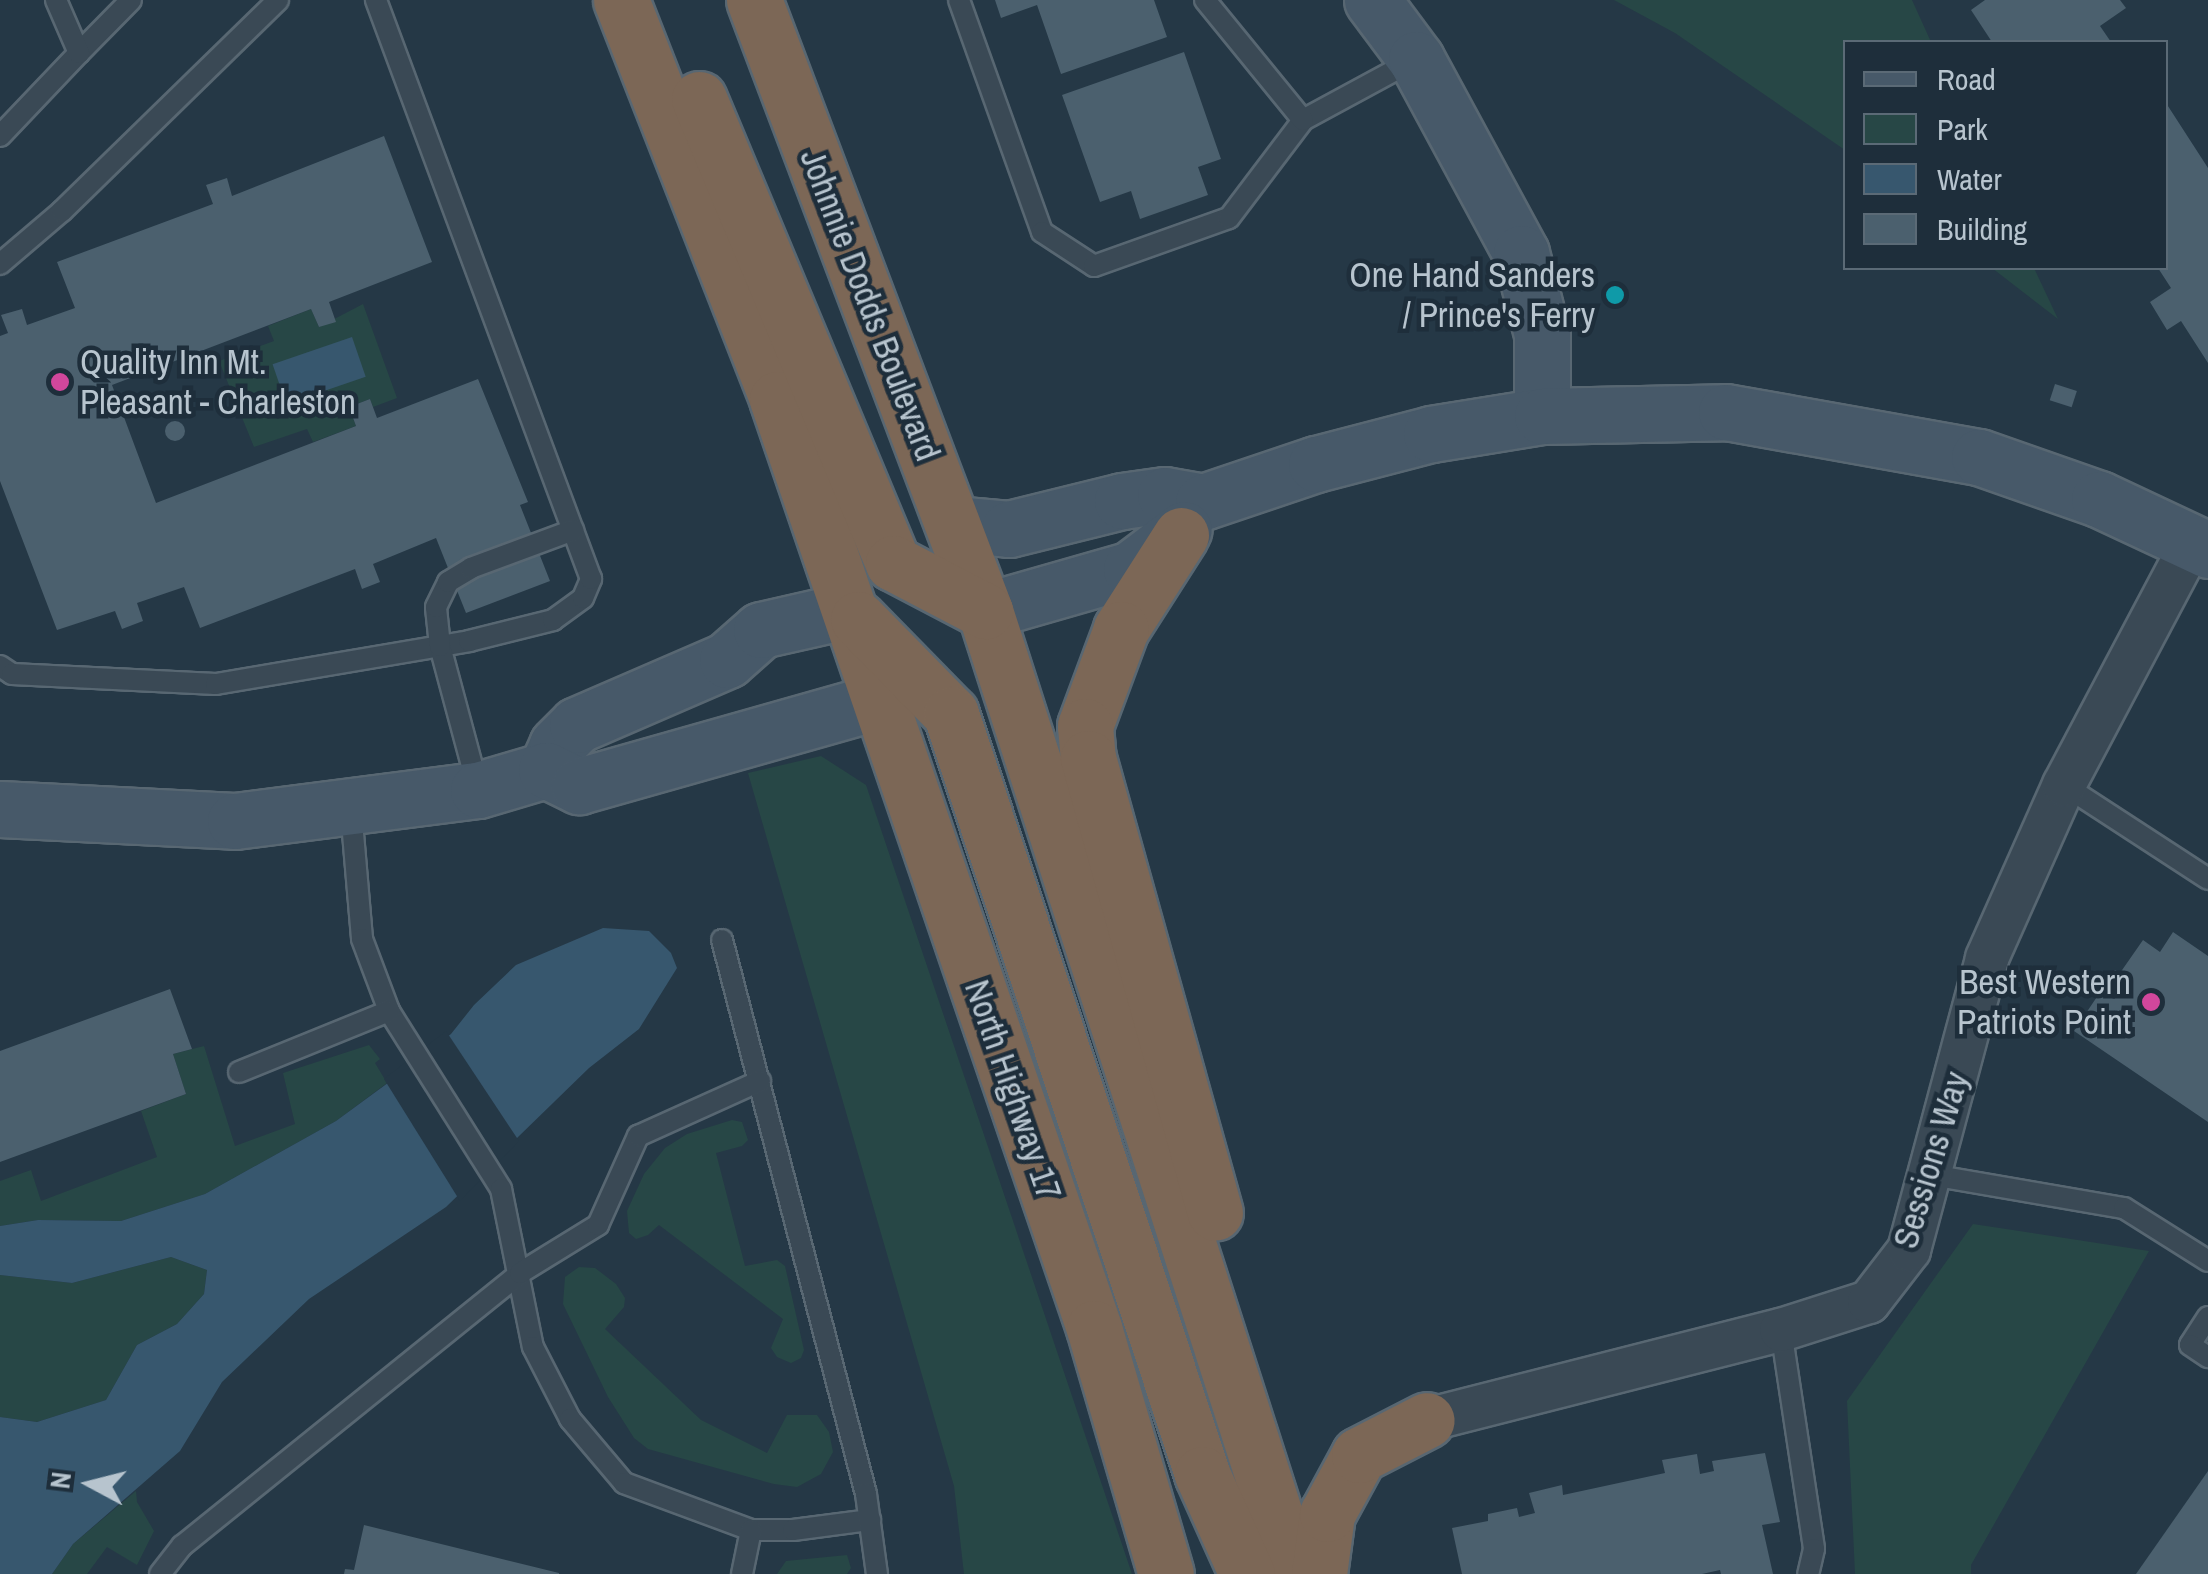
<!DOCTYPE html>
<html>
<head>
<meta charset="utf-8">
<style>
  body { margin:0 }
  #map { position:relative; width:2208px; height:1574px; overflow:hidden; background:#253846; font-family:"Archivo Narrow",sans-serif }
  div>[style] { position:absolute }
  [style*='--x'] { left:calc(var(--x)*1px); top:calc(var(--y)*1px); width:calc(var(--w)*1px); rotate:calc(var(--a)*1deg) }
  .green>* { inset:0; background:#274746 }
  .water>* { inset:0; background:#37576e; transform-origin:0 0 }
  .pier>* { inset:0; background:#253846 }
  .building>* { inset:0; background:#4b606e; transform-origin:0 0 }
  .round { border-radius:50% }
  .roads { filter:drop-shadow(2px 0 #586772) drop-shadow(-2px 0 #586772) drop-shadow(0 2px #586772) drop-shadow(0 -2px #586772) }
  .lane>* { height:20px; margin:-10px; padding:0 10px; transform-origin:10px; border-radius:10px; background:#3a4955 }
  .street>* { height:42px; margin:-21px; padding:0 21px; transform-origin:21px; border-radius:21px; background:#3a4955 }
  .secondary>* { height:55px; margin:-27.5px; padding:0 27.5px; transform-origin:27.5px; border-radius:27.5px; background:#475969 }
  .highway>* { height:55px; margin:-27.5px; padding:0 27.5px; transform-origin:27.5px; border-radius:27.5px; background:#7c6756 }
  .dots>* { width:28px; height:28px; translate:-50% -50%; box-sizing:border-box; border:5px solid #1e2e3b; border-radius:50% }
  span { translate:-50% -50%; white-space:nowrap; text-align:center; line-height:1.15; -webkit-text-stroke:9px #1e2e3b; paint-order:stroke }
  .poi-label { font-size:35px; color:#b7c4ce }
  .right { translate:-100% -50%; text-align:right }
  .left { translate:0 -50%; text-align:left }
  .street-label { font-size:35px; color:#b7c4ce }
  .legend { position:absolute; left:1843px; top:40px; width:325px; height:230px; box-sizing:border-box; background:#1e2e3b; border:2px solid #5b6a76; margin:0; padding:12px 18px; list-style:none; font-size:30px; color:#b7c4ce }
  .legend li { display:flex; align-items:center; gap:20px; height:50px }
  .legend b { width:50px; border:2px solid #5b6a76 }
  .north { position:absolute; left:40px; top:1434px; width:100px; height:100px; -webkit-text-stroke:8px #1e2e3b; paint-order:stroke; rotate:277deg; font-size:28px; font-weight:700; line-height:40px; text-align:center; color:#b7c4ce }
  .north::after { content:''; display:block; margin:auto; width:35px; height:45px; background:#b7c4ce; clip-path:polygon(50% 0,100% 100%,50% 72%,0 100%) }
</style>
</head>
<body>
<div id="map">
  <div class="green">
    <i style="clip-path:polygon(1614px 0,1912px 0,1931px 42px,1846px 42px,1845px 150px,1675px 33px)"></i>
    <i style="clip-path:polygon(1992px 268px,2034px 268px,2058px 319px)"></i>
    <i style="clip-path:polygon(363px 304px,397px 398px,373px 407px,370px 399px,349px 407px,356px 426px,313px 442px,307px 429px,254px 447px,219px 361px,274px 341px,268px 326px,311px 309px,319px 327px)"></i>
    <i style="clip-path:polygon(821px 756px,866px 785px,1132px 1574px,964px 1574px,954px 1486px,748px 773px)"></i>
    <i style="clip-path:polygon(369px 1045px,380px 1059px,375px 1063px,387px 1083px,336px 1121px,205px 1194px,121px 1221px,38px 1220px,0 1226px,0 1181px,31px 1170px,41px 1201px,157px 1157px,141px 1111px,186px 1094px,173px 1054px,204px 1046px,235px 1146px,295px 1124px,283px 1073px)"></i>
    <i style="clip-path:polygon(732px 1120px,742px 1122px,748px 1140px,742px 1146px,716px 1153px,745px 1266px,777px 1260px,785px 1266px,804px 1350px,801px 1358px,791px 1363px,777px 1357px,771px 1348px,783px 1319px,659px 1225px,648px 1235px,636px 1239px,629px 1233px,627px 1211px,644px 1174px,665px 1148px,687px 1134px)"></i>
    <i style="clip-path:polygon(1973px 1224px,2149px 1251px,1971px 1565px,1971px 1574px,1855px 1574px,1847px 1401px)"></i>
    <i style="clip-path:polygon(171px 1257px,207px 1270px,204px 1294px,177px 1324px,137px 1345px,106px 1400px,37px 1422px,0 1417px,0 1275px,72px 1283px)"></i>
    <i style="clip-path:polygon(579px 1267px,595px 1268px,616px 1284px,625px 1298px,624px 1307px,605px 1329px,701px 1420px,767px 1453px,787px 1415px,817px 1415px,829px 1432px,833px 1452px,821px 1474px,797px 1487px,774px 1484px,648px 1449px,634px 1438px,608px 1397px,563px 1304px,565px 1277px)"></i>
    <i style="clip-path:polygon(136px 1491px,137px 1502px,154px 1531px,137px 1565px,107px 1547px,87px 1574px,52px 1574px,73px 1544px)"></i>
    <i style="clip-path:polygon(847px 1555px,851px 1568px,847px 1574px,777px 1574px,786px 1561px)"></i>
  </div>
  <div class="water">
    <i style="left:352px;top:337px;width:42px;height:84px;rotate:71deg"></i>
    <i style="clip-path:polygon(603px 928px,649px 931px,671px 953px,677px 968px,639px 1029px,589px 1068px,446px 1207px,309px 1299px,222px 1382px,180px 1451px,73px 1544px,52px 1574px,0 1574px,0 1417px,37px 1422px,106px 1400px,137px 1345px,177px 1324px,204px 1294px,207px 1270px,171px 1257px,72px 1283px,0 1275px,0 1226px,38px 1220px,121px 1221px,205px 1194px,336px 1121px,396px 1077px,451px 1034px,474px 1005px,516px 965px)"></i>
  </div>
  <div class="pier">
    <i style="clip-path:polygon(446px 1031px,519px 1141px,460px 1201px,384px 1079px)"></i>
  </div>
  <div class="building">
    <i style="clip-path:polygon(995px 0,1154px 0,1167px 37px,1061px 74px,1037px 5px,1001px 18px)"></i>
    <i style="clip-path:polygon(1985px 0,2120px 0,2126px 8px,2100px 26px,2111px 42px,1992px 42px,1971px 10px)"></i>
    <i style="clip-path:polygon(1184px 52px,1221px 159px,1198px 167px,1208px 195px,1140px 219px,1131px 191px,1100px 202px,1062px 95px)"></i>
    <i style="clip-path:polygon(2166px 103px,2208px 168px,2208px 363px,2181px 321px,2167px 330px,2150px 302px,2171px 288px,2158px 268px,2166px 268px)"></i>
    <i style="clip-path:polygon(384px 136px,432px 262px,329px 302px,336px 322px,319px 327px,311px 309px,112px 385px,156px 503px,356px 426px,349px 407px,370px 399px,377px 418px,478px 379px,528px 502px,520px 505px,550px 581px,466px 613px,436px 538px,373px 564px,380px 582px,362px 589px,355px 569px,200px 628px,184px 587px,137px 603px,143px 621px,122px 629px,115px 611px,57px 630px,0 481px,0 336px,8px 333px,1px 315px,22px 309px,27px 325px,75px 308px,57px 262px,213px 204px,206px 185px,227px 178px,232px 196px)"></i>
    <i style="left:2055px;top:384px;width:23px;height:17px;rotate:18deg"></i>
    <i class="round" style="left:165px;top:421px;width:20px;height:20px"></i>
    <i style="clip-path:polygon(2173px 932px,2208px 956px,2208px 1122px,2074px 1031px,2115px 970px,2120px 973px,2143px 940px,2160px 952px)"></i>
    <i style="clip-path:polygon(170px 989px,192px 1049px,173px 1054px,186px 1094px,0 1162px,0 1051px)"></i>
    <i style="clip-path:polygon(1765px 1453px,1780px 1522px,1762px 1525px,1773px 1574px,1721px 1574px,1720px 1570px,1702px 1574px,1462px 1574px,1452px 1528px,1488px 1521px,1488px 1514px,1517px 1508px,1519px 1517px,1535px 1513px,1529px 1493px,1562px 1485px,1563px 1495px,1665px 1473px,1662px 1460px,1697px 1454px,1700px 1474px,1714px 1471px,1712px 1461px)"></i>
    <i style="clip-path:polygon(2208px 1471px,2208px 1574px,2136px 1574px)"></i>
    <i style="clip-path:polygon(364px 1525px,559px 1573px,559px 1574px,344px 1574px,345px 1569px,354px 1570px)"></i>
  </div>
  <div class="roads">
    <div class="lane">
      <i style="--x:959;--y:0;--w:246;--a:70.3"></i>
      <i style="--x:1042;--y:232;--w:62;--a:33.2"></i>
      <i style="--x:1094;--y:266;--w:143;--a:-19.6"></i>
      <i style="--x:1229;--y:218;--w:123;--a:-52.9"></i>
      <i style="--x:1303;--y:120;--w:126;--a:-28.4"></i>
      <i style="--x:1205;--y:0;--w:155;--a:50.8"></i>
      <i style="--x:79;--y:53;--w:74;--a:-45.5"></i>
      <i style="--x:0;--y:136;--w:115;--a:-46.4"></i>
      <i style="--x:79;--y:53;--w:58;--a:-113.5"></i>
      <i style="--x:0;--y:264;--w:82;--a:-40.5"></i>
      <i style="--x:62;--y:211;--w:302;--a:-44.3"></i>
      <i style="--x:0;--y:666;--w:14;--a:34"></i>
      <i style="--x:12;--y:674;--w:204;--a:2.8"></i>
      <i style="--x:216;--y:684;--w:257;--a:-9.6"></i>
      <i style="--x:469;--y:641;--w:87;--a:-14"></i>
      <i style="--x:553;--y:620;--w:37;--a:-36"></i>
      <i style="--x:583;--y:598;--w:21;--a:-67"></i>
      <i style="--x:591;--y:579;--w:618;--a:-110.37"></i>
      <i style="--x:2064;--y:785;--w:172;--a:33.1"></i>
      <i style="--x:478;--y:788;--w:147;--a:-105"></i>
      <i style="--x:440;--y:646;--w:39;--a:-96"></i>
      <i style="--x:436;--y:607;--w:28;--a:-64"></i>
      <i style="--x:448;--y:582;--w:27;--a:-31"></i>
      <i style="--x:471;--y:568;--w:109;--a:-20.4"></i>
      <i style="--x:351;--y:810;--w:129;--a:85.1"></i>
      <i style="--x:362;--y:939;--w:77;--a:69.4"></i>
      <i style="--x:389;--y:1011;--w:210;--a:57.8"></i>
      <i style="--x:501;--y:1189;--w:161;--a:78.6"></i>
      <i style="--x:533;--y:1347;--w:81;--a:62.8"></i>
      <i style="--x:570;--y:1419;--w:84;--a:49.8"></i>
      <i style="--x:624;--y:1483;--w:135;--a:20.3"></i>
      <i style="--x:751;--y:1530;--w:42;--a:0"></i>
      <i style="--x:793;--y:1530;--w:78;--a:-7.4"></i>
      <i style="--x:722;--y:940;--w:572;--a:75.43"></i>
      <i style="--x:866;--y:1494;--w:81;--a:82.2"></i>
      <i style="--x:239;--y:1072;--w:162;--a:-22.1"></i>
      <i style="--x:1932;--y:1175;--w:195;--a:9.8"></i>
      <i style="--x:2124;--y:1208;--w:99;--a:32.2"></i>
      <i style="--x:2208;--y:1317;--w:33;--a:123"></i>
      <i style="--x:2190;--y:1345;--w:22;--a:34"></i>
      <i style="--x:1781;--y:1330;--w:221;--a:81.4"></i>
      <i style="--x:1814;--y:1549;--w:26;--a:103"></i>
      <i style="--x:160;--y:1574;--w:36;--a:-52"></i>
      <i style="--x:182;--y:1546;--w:434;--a:-38.9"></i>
      <i style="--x:520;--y:1273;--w:92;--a:-31.6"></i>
      <i style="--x:598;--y:1225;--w:98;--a:-65.8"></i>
      <i style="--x:638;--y:1136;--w:134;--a:-24.3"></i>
      <i style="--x:742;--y:1574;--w:45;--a:-78.4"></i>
    </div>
    <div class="street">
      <i style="--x:1427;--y:1420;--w:365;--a:-14.3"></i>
      <i style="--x:1781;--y:1330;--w:92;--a:-17.7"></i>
      <i style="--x:1869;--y:1302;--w:66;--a:-52.4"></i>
      <i style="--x:1909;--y:1250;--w:302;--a:-75"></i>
      <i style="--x:1987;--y:958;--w:189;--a:-66"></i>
      <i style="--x:2064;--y:785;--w:276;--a:-62.1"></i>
    </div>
    <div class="secondary">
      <i style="--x:1372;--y:0;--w:74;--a:53.3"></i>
      <i style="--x:1416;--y:59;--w:221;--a:61.6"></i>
      <i style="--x:1521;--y:253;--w:84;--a:75.5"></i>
      <i style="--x:1542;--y:334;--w:82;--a:90"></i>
      <i style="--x:953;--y:524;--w:56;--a:5.1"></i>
      <i style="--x:1009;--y:529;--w:116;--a:-13.9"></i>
      <i style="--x:1122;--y:501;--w:43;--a:-7.9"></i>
      <i style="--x:1165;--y:495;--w:39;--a:10"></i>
      <i style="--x:1203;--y:502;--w:119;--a:-18.6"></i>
      <i style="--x:1316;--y:464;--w:119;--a:-14.6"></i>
      <i style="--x:1431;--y:434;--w:112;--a:-9.2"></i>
      <i style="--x:1542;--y:416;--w:184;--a:-1.2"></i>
      <i style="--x:1726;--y:412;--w:257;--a:10.1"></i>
      <i style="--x:1979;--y:457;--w:127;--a:19.3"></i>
      <i style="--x:2099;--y:499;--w:120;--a:25.1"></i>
      <i style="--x:985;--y:611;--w:152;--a:-16"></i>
      <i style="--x:1131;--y:569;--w:66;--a:-37"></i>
      <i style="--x:546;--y:770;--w:27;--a:-66"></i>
      <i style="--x:557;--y:745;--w:28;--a:-45"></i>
      <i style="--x:577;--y:725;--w:163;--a:-23.4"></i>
      <i style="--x:727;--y:660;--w:45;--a:-41.4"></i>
      <i style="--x:761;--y:630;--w:90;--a:-12.8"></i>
      <i style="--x:0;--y:809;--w:235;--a:2.9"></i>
      <i style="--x:235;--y:821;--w:245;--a:-7.3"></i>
      <i style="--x:478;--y:790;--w:71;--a:-16.4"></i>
      <i style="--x:546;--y:770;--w:37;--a:26"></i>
      <i style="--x:579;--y:786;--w:313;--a:-15.8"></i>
    </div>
    <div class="highway">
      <i style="--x:621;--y:0;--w:428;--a:68.6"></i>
      <i style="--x:777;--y:399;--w:982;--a:71.16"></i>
      <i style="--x:1094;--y:1328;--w:256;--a:73.7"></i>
      <i style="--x:754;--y:0;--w:653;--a:69.29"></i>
      <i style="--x:985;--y:611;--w:1011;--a:72.21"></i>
      <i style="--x:699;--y:99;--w:503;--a:67.31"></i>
      <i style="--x:893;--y:563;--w:104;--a:27.6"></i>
      <i style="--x:1181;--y:535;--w:112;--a:122.6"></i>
      <i style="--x:1121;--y:629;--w:103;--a:110.4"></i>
      <i style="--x:1085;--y:726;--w:32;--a:85"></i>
      <i style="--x:1088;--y:758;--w:472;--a:74.4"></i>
      <i style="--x:858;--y:619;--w:133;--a:45.6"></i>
      <i style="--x:951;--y:714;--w:800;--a:71.72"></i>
      <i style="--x:1202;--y:1474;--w:110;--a:65.8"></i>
      <i style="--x:1319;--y:1574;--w:61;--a:-82.4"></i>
      <i style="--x:1327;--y:1514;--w:67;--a:-61.5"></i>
      <i style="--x:1359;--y:1455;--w:76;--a:-27.2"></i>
    </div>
  </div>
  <div class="dots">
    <i style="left:1615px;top:295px;background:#0f9aa8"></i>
    <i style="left:60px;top:382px;background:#d1479c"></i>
    <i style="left:2151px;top:1002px;background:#d1479c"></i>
  </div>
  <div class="poi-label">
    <span class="right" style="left:1595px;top:295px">One Hand Sanders<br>/ Prince's Ferry</span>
    <span class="left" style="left:80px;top:382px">Quality Inn Mt.<br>Pleasant - Charleston</span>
    <span class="right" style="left:2131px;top:1002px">Best Western<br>Patriots Point</span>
  </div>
  <div class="street-label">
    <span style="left:870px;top:305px;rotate:69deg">Johnnie Dodds Boulevard</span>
    <span style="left:1013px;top:1090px;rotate:71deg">North Highway 17</span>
    <span style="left:1931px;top:1160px;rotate:-73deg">Sessions Way</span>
  </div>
  <ul class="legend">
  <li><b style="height:12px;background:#475969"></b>Road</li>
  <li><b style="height:28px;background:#274746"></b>Park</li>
  <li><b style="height:28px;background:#37576e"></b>Water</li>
  <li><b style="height:28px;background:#4b606e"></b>Building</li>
  </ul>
  <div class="north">N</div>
</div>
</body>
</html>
